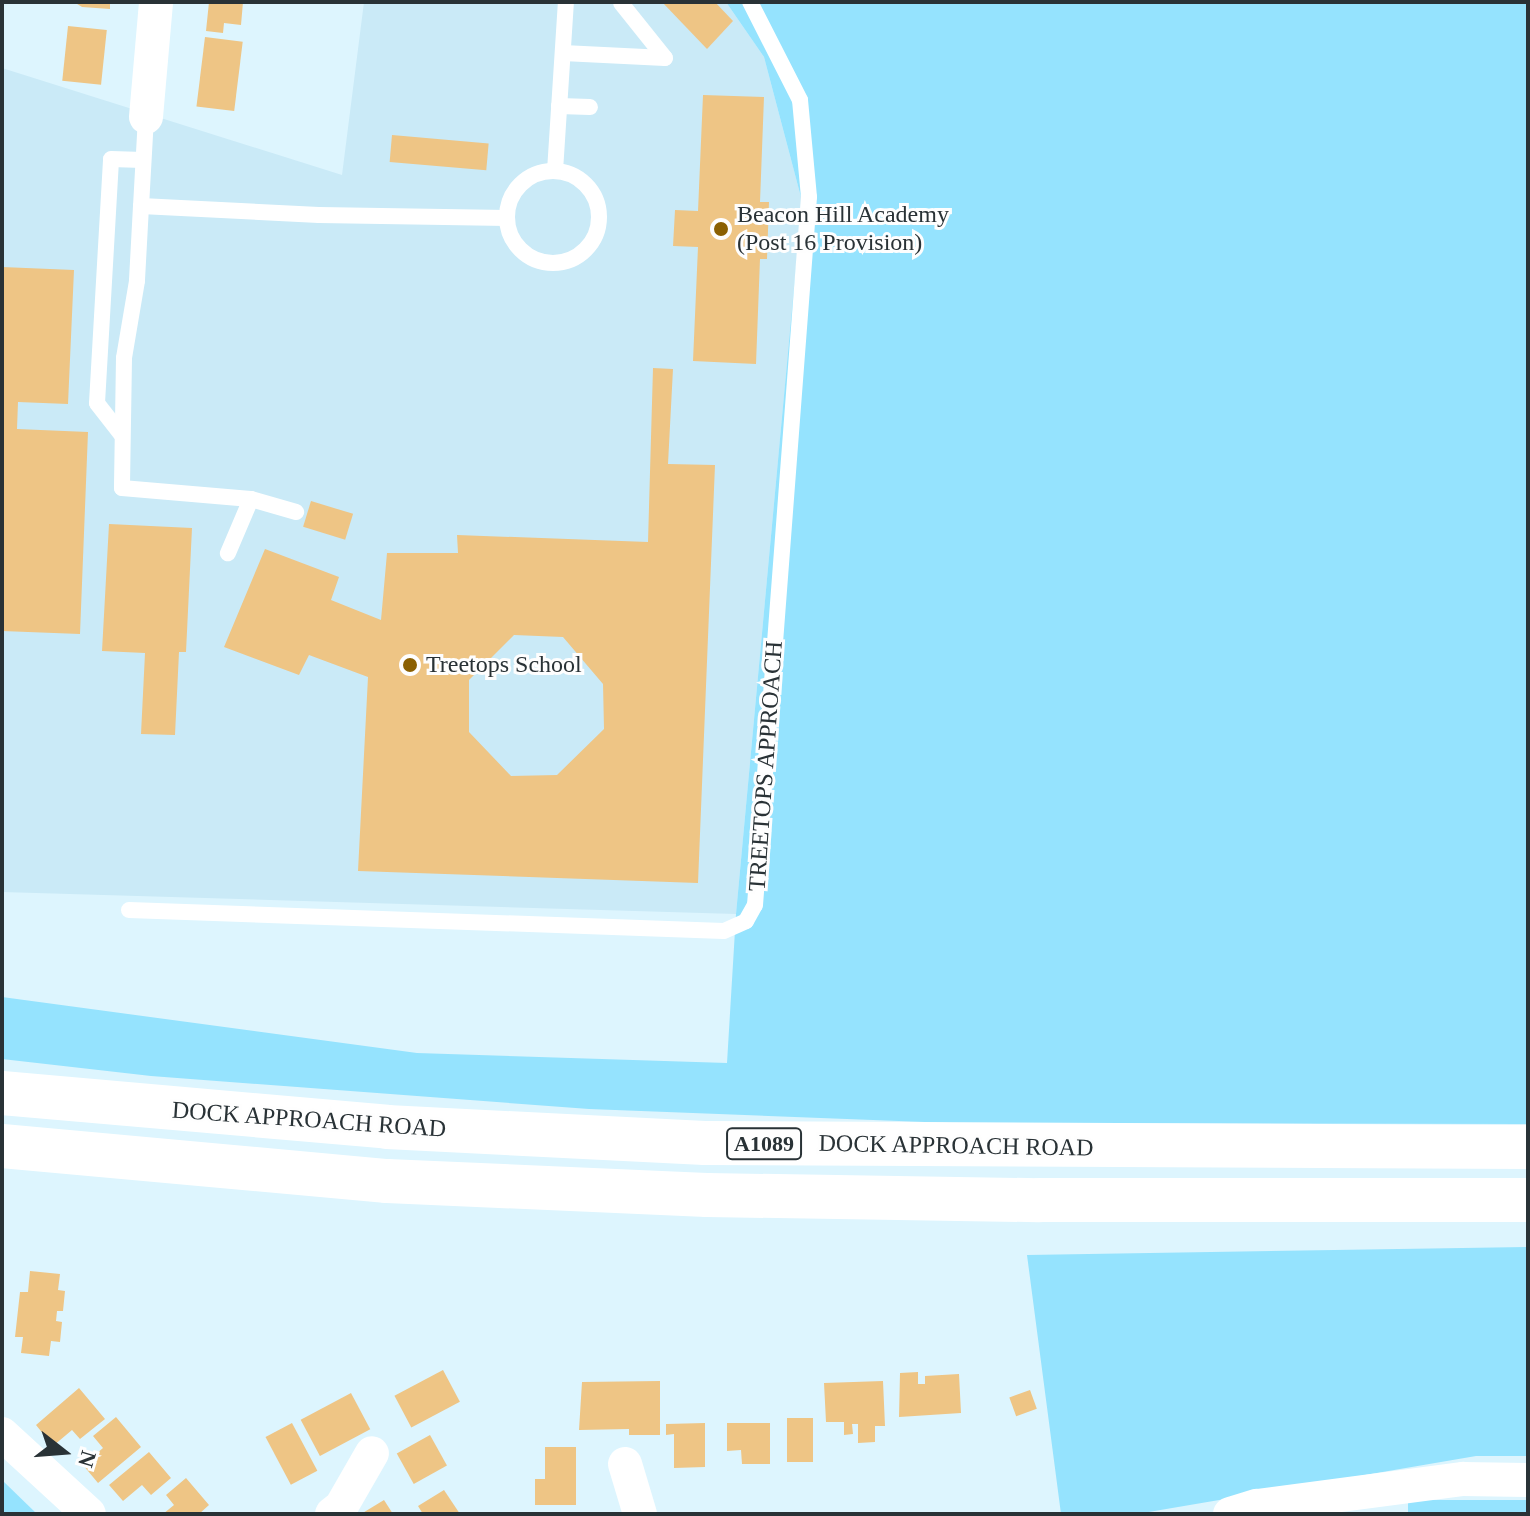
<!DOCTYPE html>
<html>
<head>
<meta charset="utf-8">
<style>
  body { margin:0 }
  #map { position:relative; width:1530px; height:1516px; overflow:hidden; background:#ddf5fe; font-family:Georgia,serif }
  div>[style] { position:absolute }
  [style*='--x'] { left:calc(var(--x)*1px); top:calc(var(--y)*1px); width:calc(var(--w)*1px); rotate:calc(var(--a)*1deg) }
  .built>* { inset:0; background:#caeaf7 }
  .green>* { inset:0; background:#95e3fe; transform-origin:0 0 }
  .building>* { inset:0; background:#eec585; transform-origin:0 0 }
  .service>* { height:16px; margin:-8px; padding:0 8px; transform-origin:8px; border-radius:8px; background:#fff }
  .service>.ring { margin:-8px; padding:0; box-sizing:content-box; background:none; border:16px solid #fff; border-radius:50% }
  .minor>* { height:34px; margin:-17px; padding:0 17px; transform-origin:17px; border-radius:17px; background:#fff }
  .trunk>* { height:44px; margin:-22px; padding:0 22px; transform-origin:22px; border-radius:22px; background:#fff }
  .dots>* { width:22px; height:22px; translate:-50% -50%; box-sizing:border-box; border:4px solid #fefefe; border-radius:50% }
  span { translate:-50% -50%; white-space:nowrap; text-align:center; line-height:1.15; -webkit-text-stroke:6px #fefefe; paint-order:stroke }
  .shield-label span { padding:2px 6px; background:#fefefe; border:2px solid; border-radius:6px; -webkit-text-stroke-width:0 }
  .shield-label { font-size:22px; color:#293236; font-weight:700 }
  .poi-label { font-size:24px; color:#293236 }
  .left { translate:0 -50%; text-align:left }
  .street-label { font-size:24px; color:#293236 }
  .frame { position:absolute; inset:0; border:4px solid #293236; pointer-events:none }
  .north { position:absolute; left:24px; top:1412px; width:80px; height:80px; -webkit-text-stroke:6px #fefefe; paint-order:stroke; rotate:107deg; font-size:22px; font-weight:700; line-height:32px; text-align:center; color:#293236 }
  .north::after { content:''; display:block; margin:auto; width:28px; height:36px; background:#293236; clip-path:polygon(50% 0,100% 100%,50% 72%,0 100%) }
</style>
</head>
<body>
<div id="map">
  <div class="built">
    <i style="clip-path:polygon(364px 2px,726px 2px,764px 57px,802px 201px,736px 914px,2px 892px,2px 68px,342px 175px)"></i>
  </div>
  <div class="green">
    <i style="clip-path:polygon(726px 2px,1528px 2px,1528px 1124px,951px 1123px,589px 1109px,151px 1076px,2px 1059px,2px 997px,417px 1053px,727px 1063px,736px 914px,802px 201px,764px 57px)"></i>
    <i style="clip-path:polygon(1528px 1247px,1528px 1456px,1476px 1456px,1137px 1514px,1061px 1514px,1027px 1255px)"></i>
    <i style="clip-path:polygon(2px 1480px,37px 1514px,2px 1514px)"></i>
    <i style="left:1528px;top:1500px;width:14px;height:120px;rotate:90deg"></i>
  </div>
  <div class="building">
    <i style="clip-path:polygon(74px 2px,110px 2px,110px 9px,82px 7px)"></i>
    <i style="clip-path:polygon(209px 2px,243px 2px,241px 25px,224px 23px,223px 33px,206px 31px)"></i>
    <i style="clip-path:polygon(662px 2px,715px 2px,733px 21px,707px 49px)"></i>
    <i style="left:68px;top:26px;width:39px;height:55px;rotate:6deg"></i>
    <i style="left:205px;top:37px;width:38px;height:70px;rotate:7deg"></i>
    <i style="clip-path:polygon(703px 95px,764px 97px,760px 202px,769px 202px,767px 259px,760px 259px,756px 364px,693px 361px,698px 247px,673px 246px,675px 210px,698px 211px)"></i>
    <i style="left:392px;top:135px;width:97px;height:27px;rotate:5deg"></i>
    <i style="clip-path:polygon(2px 267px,74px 270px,68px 404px,18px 402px,17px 429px,88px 432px,80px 634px,2px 631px)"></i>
    <i style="clip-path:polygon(evenodd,653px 368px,673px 369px,668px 464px,715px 465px,698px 883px,358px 871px,368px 677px,309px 655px,299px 675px,224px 647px,265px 549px,339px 577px,331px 600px,381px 620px,387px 553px,458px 553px,457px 535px,648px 542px,653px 368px,514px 635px,563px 637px,603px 684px,604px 729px,557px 775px,511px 776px,469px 732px,469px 680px,514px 635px)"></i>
    <i style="left:311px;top:501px;width:44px;height:27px;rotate:17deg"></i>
    <i style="clip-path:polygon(109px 524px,192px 528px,186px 652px,179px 652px,175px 735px,141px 734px,145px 653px,102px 651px)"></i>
    <i style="clip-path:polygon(30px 1271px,60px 1274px,58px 1290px,65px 1291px,63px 1311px,57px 1311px,56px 1321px,62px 1322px,60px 1342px,51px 1341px,49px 1356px,21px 1353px,23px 1337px,15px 1337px,20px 1292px,28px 1292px)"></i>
    <i style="left:443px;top:1370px;width:36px;height:55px;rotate:62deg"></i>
    <i style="clip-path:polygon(918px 1372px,918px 1384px,925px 1384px,925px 1376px,959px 1374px,961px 1413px,899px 1417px,900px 1373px)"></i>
    <i style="clip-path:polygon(660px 1381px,660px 1435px,629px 1435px,629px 1429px,579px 1430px,582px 1382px)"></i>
    <i style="clip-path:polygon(883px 1381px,885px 1426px,875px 1426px,875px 1442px,858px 1443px,858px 1424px,852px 1424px,853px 1434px,844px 1435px,844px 1422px,826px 1422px,824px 1383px)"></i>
    <i style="clip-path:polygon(79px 1388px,105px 1419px,80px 1439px,72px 1430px,53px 1446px,36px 1425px)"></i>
    <i style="left:1030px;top:1390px;width:20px;height:22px;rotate:70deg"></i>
    <i style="left:351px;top:1393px;width:41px;height:57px;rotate:62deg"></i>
    <i style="clip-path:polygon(116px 1417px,141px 1447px,98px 1483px,83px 1465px,103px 1448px,93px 1436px)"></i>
    <i style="left:787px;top:1418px;width:26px;height:44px"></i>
    <i style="left:292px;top:1423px;width:54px;height:30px;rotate:62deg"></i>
    <i style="clip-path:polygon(705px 1423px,705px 1467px,674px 1468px,674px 1434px,666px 1435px,666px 1424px)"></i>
    <i style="clip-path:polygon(727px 1423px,770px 1423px,770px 1464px,742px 1464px,741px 1450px,727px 1451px)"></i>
    <i style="left:430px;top:1435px;width:35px;height:38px;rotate:61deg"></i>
    <i style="clip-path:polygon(545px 1447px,576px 1447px,576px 1505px,535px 1505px,535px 1479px,545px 1479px)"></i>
    <i style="clip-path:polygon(149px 1452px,171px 1478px,151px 1495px,142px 1485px,123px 1501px,109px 1485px)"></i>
    <i style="clip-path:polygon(186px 1478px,209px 1505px,199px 1514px,163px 1514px,174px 1505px,166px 1495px)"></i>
    <i style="clip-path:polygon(444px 1490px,460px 1514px,423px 1514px,418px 1506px)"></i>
    <i style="clip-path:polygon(384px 1500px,393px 1514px,361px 1514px)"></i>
  </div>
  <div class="service">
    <i style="--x:563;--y:53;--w:102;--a:2.8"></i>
    <i style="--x:665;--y:58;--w:70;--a:-128.7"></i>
    <i style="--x:559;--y:106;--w:31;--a:2"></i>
    <i style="--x:146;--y:117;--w:89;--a:93.2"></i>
    <i style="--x:141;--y:206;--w:178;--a:2.9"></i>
    <i style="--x:319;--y:215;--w:188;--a:0.9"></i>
    <i style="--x:555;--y:171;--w:169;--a:-86.3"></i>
    <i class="ring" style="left:507px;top:171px;width:76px;height:76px"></i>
    <i style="--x:141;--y:206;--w:75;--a:93.1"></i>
    <i style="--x:137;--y:281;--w:78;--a:99.6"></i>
    <i style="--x:124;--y:358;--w:130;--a:90.9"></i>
    <i style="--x:122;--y:488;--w:129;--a:4.9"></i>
    <i style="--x:251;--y:499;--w:59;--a:113.1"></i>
    <i style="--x:121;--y:434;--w:39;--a:-128"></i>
    <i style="--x:97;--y:403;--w:244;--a:-86.7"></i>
    <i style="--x:111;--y:159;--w:32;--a:2"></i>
    <i style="--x:251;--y:499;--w:47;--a:16.1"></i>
    <i style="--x:129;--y:910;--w:595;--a:2.02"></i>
    <i style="--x:724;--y:931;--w:24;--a:-24"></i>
    <i style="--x:746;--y:921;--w:18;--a:-61"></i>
    <i style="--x:755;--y:905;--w:710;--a:-85.64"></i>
    <i style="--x:809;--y:197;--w:97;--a:-95.3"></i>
    <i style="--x:800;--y:100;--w:110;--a:-117"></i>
  </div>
  <div class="minor">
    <i style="--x:146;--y:117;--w:115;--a:-85"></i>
    <i style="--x:2;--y:1434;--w:118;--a:42.6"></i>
    <i style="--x:625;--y:1464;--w:52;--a:73.3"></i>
    <i style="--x:332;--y:1514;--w:11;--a:-38"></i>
    <i style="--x:341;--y:1507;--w:62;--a:-60.1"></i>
    <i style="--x:1230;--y:1514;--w:28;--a:-17"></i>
    <i style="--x:1257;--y:1506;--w:208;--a:-7.5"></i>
    <i style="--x:1463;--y:1479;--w:65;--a:0.9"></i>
  </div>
  <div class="trunk">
    <i style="--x:2;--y:1093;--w:386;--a:5"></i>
    <i style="--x:387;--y:1127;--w:318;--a:2.9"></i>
    <i style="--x:705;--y:1143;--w:823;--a:0.28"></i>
    <i style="--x:2;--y:1146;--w:387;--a:5.2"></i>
    <i style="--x:387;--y:1181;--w:320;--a:2.5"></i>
    <i style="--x:707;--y:1195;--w:332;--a:0.9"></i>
    <i style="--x:1039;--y:1200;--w:489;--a:0"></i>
  </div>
  <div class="dots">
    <i style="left:721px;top:229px;background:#8b6002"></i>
    <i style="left:410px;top:665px;background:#8b6002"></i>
  </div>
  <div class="shield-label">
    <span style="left:764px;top:1144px">A1089</span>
  </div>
  <div class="poi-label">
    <span class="left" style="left:737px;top:229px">Beacon Hill Academy<br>(Post 16 Provision)</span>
    <span class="left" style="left:426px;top:665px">Treetops School</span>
  </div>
  <div class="street-label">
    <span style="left:766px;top:766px;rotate:-86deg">TREETOPS APPROACH</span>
    <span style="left:309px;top:1120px;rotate:4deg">DOCK APPROACH ROAD</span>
    <span style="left:956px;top:1146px;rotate:1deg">DOCK APPROACH ROAD</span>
  </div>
  <div class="frame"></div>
  <div class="north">N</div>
</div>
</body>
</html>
